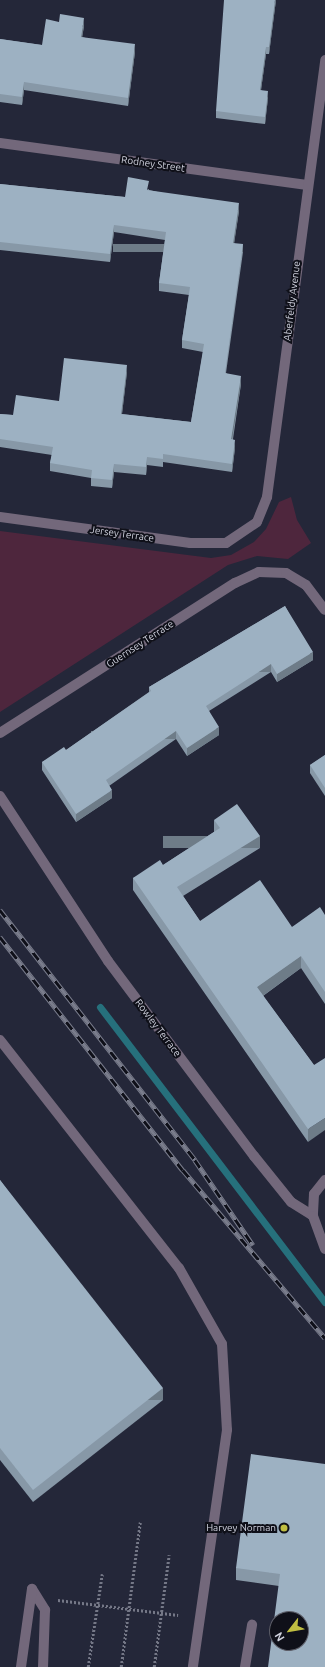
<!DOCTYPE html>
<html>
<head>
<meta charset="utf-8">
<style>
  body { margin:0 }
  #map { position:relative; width:325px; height:1667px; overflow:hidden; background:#242739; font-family:Ubuntu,sans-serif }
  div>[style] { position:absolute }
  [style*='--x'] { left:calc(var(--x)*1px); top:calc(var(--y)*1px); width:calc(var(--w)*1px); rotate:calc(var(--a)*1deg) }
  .green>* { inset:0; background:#4e263d }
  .stream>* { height:7px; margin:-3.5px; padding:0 3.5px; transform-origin:3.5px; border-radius:3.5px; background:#26707c }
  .path>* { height:2.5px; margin-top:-1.25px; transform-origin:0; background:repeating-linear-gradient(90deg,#757887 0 2px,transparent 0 4px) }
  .minor>* { height:10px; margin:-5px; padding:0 5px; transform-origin:5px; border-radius:5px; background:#73687b }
  .rail>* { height:4.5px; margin-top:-2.25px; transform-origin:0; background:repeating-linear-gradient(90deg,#0f1019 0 9px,#7a7d8c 0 18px); box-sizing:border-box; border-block:1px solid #7a7d8c }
  .wall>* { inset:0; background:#8798a7 }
  .shaded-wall>* { inset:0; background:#6e7c88; transform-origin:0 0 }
  .building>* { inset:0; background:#9db1c2 }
  .dots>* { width:11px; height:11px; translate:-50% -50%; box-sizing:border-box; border:2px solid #0f1019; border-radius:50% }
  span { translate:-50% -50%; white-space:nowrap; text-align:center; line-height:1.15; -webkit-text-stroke:4px #0f1019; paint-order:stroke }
  .street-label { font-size:10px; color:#d1d3df }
  .poi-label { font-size:10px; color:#d1d3df }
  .right { translate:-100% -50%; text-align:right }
  .north { position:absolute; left:269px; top:1611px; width:40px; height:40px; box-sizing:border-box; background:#0f1019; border:1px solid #5d5e68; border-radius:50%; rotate:239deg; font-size:11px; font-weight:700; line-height:16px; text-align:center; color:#d1d3df }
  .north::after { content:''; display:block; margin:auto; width:14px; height:18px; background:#c0be41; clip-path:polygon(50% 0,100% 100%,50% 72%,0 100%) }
</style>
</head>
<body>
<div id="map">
  <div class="green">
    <i style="clip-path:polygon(291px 497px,297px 520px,311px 543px,288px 559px,257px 556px,228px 565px,0 712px,0 531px,211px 558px,231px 555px,254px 542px,266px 529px,279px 502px)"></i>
  </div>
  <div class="stream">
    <i style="--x:100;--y:1007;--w:371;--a:52.7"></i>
  </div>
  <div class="path">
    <i style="--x:58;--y:1600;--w:121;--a:7.1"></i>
    <i style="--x:88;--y:1667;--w:94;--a:-81.4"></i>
    <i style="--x:121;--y:1667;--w:146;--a:-82.5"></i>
    <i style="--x:154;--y:1667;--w:113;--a:-82.4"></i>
  </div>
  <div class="minor">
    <i style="--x:0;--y:143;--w:310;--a:7.8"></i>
    <i style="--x:0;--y:517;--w:192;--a:7.8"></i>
    <i style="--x:190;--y:543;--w:36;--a:0"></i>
    <i style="--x:226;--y:543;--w:37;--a:-34"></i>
    <i style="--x:257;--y:522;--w:27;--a:-68"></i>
    <i style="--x:267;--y:497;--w:441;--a:-82.4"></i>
    <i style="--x:0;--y:733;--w:279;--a:-32.6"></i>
    <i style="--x:235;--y:583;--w:26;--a:-25"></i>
    <i style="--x:259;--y:572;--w:27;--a:2"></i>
    <i style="--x:286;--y:573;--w:23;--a:31"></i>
    <i style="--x:306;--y:585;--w:31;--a:53"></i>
    <i style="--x:0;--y:796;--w:197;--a:56.8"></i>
    <i style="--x:108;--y:961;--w:244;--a:53.2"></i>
    <i style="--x:254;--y:1156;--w:59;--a:51.2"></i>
    <i style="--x:291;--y:1202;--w:26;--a:32"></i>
    <i style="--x:0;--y:1040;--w:290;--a:51.9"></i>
    <i style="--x:179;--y:1268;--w:87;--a:60.5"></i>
    <i style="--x:222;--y:1344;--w:86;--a:86.7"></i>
    <i style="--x:227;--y:1430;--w:239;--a:98.2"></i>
    <i style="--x:325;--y:1180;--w:18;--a:128"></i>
    <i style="--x:314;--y:1194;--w:22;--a:93"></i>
    <i style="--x:313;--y:1216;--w:35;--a:70"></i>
    <i style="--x:32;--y:1589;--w:25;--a:58"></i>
    <i style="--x:45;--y:1610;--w:57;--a:92"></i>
    <i style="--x:21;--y:1667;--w:79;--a:-82"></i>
    <i style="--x:245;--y:1667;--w:43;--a:-80.5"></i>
  </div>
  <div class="rail">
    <i style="--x:0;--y:910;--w:317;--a:52"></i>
    <i style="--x:195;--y:1160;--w:103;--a:55.7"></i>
    <i style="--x:0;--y:937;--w:296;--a:51.9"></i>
    <i style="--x:183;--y:1170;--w:220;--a:49.8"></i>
  </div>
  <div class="wall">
    <i style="clip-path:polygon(276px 0,269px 54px,266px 54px,261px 90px,268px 98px,265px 124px,216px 118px,216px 111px)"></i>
    <i style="clip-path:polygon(84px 26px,82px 37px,135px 52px,128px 106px,24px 90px,22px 105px,0 102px,0 39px,42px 45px)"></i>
    <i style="clip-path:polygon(0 184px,125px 197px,149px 189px,149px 190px,239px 211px,234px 243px,243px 252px,226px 373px,241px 384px,233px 439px,235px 448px,232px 472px,163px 462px,163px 467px,147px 465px,146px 475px,114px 472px,112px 488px,91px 486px,91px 478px,50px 471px,50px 463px,52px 455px,0 447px,0 414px,13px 415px,59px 401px,127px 372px,122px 414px,191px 422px,203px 352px,182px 348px,182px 340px,189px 295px,159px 291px,159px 283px,165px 240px,114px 232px,110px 262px,0 250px)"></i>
    <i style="clip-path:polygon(285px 606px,313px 660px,277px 682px,271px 672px,209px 711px,219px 735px,187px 756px,176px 739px,109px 786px,112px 798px,76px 822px,42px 770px,42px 762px,66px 750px,149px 692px,149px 687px)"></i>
    <i style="clip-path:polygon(325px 755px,325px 796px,310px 773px,310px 765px)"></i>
    <i style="clip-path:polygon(214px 820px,260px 848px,183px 896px,200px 921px,292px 927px,325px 915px,325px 1004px,301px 968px,263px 996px,314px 1065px,308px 1142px,133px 890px,133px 878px,163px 865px,214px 832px)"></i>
    <i style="clip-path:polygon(0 1180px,163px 1400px,33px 1502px,0 1460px)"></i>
    <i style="clip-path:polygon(325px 1464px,279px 1586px,236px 1580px,236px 1568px)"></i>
  </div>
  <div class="shaded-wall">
    <i style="clip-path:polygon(275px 0,276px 0,269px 54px,269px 47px)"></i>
    <i style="clip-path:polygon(84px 18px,84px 26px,81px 45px,81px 37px)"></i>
    <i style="clip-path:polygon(135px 44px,135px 52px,128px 106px,128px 98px)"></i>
    <i style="clip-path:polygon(266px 47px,266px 54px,260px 97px,260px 90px)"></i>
    <i style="clip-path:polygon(24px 82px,24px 90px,22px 105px,22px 97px)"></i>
    <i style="clip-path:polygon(268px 91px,268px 98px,265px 124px,265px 117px)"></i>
    <i style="clip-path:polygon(239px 203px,239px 211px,233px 251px,233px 243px)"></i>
    <i style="clip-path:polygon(114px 225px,114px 232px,110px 262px,110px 254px)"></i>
    <i style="left:243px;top:244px;width:8px;height:130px;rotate:90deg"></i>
    <i style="clip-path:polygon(127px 365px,127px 372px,121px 422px,121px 414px)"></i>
    <i style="clip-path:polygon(241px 376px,241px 384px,231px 447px,231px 439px)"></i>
    <i style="clip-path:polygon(235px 440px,235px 448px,232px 472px,232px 464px)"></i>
    <i style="clip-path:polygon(147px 457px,147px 465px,146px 475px,146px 467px)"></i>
    <i style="clip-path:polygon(114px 464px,114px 472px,112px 488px,112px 480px)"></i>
    <i style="clip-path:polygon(313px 652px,313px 660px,277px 682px,277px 674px)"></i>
    <i style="left:271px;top:664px;width:8px;height:77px;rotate:90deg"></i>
    <i style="clip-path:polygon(219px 727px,219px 735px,187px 756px,187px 748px)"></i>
    <i style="left:176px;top:731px;width:8px;height:85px;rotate:90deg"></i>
    <i style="clip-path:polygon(112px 790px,112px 798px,76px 822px,76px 814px)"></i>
    <i style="left:260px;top:836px;width:12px;height:97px;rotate:90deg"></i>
    <i style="clip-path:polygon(301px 956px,301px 968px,257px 1000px,257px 987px)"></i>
    <i style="clip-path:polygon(325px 1118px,325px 1130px,308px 1142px,308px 1129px)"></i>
    <i style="left:163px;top:1388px;width:12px;height:165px;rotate:90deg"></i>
  </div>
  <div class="building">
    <i style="clip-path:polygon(224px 0,275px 0,269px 47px,266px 47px,260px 90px,268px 91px,265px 117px,216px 111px)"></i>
    <i style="clip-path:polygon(60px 14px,84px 18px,81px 37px,135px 44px,128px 98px,24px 82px,22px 97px,0 94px,0 39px,42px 45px,46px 19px,59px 22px)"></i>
    <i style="clip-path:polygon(128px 177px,149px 181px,147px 190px,239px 203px,233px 243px,243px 244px,225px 373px,241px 376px,231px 439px,235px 440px,232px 464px,163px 454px,163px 459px,147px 457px,146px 467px,114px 464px,112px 480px,91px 478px,92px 470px,50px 463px,53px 447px,0 439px,0 414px,13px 415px,16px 395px,59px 401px,64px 358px,127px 365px,121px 414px,191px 422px,204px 344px,182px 340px,190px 287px,159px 283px,166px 232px,114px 225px,110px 254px,0 242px,0 184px,125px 197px)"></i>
    <i style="clip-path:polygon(285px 606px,313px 652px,277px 674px,271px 664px,206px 706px,219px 727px,187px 748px,176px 731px,106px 780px,112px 790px,76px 814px,42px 762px,64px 747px,66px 750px,151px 691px,149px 687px)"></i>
    <i style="clip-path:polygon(325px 755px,325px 788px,310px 765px)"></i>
    <i style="clip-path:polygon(237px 804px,260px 836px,177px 887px,200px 921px,260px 880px,292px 927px,320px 907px,325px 915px,325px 992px,301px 956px,257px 987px,314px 1065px,325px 1058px,325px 1118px,308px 1129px,133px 878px,160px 860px,163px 865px,220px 828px,214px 820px)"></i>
    <i style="clip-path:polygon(0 1180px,163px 1388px,33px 1490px,0 1448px)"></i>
    <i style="clip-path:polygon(evenodd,251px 1454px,325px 1464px,325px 1667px,268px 1667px,280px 1574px,236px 1568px,251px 1454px,277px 1619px,301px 1619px,301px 1643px,277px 1643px,277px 1619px)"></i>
  </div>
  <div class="dots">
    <i style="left:284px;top:1528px;background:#c0be41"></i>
  </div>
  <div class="street-label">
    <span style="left:153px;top:164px;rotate:8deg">Rodney Street</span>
    <span style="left:292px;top:301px;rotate:-83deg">Aberfeldy Avenue</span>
    <span style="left:122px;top:534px;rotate:8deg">Jersey Terrace</span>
    <span style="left:140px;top:644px;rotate:-33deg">Guernsey Terrace</span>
    <span style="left:158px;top:1028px;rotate:53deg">Rowley Terrace</span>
  </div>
  <div class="poi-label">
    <span class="right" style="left:276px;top:1528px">Harvey Norman</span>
  </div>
  <div class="north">N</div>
</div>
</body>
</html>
